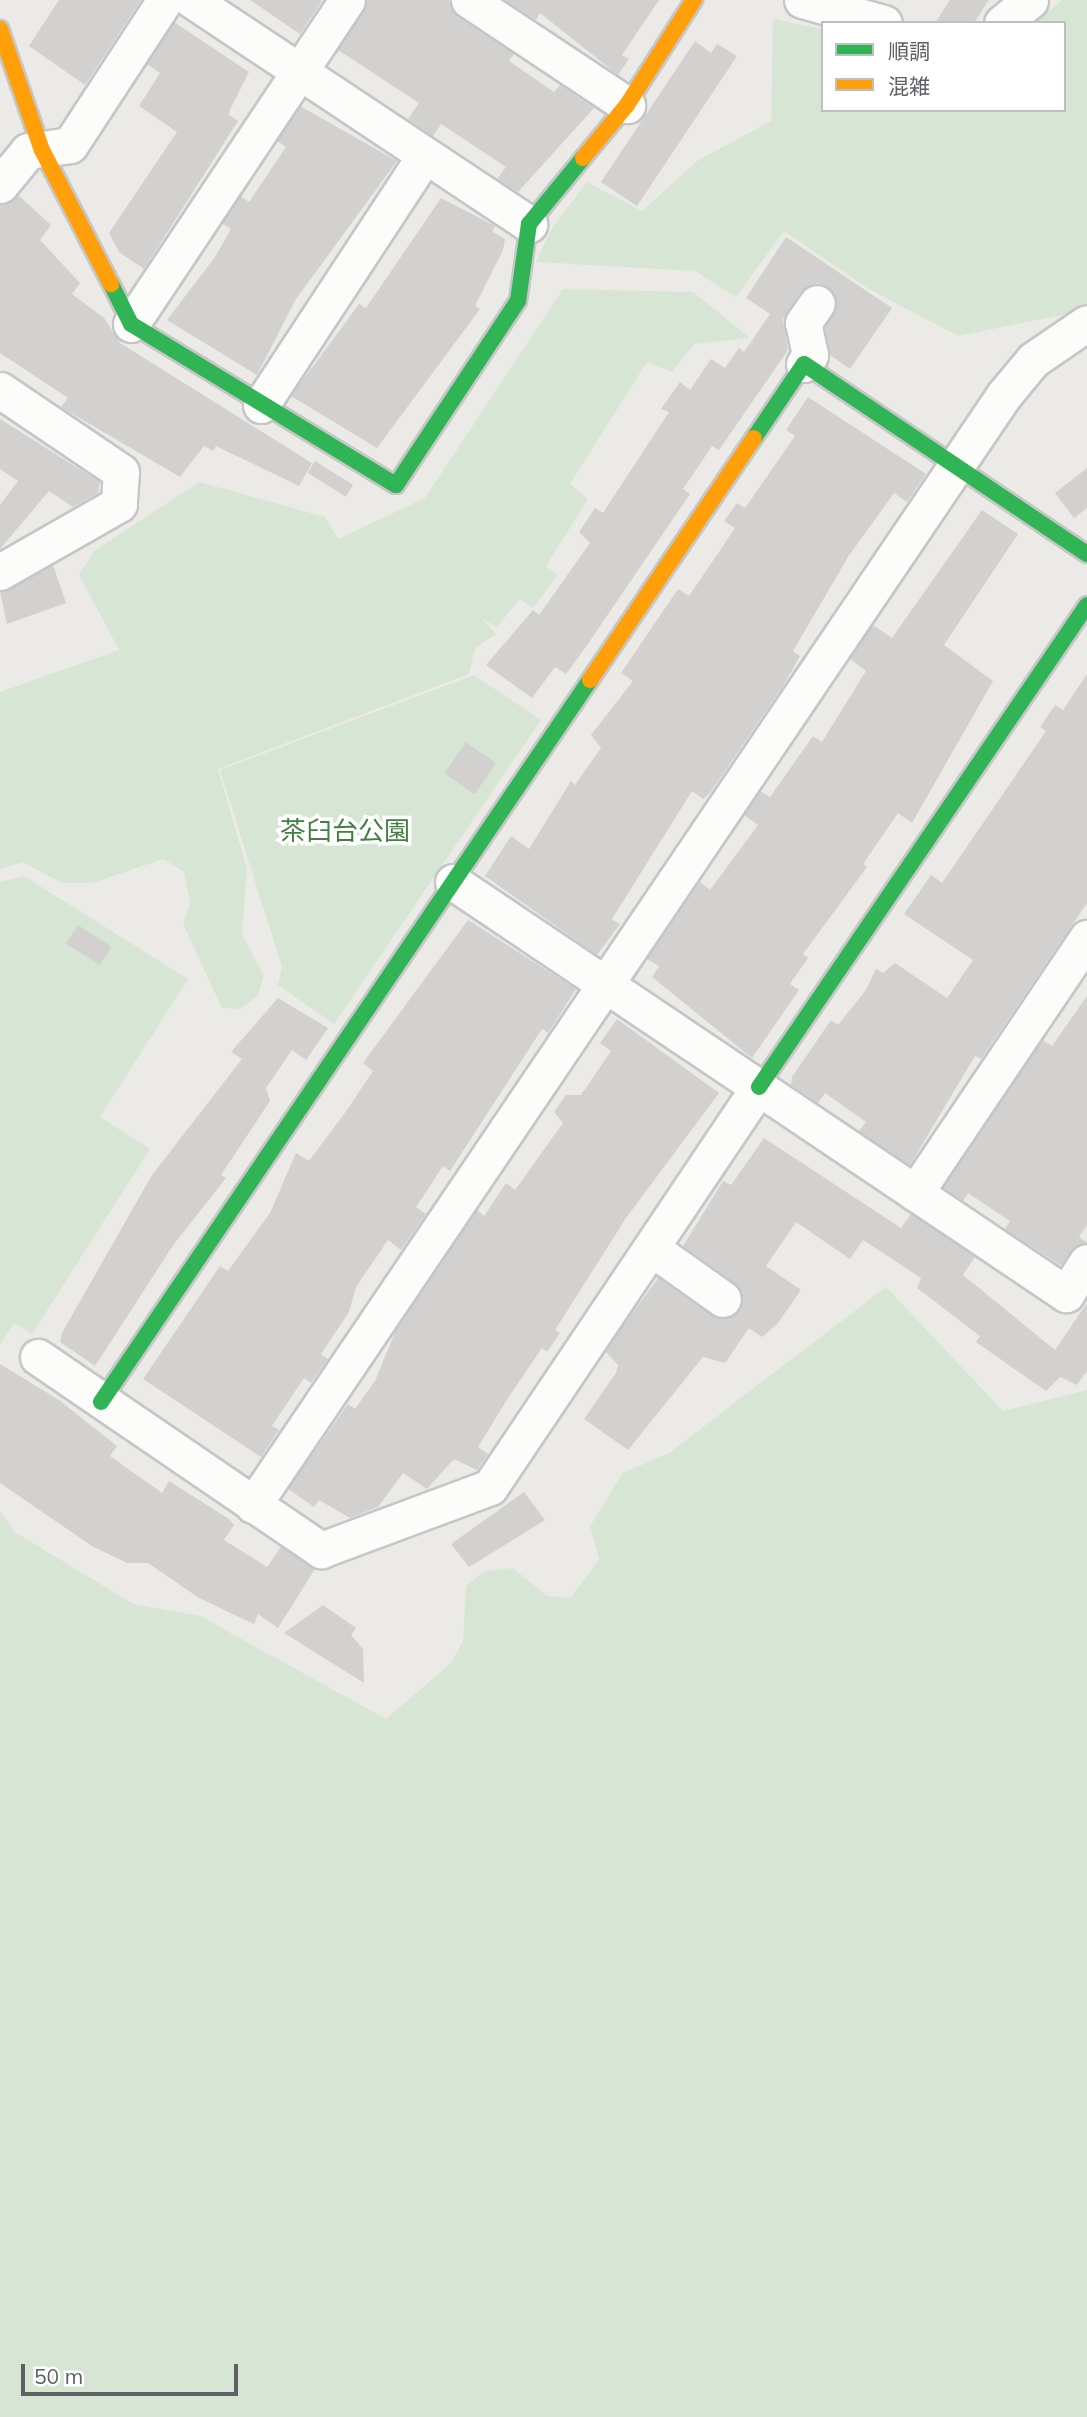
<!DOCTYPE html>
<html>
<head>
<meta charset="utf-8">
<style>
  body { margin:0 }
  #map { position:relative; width:1087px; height:2417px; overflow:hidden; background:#ebeae7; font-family:Mulish,"Noto Sans JP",sans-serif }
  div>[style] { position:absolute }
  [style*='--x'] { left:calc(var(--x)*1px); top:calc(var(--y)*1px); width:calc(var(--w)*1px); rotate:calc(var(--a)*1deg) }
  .green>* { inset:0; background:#d7e6d4 }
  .building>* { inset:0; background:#d2d1d0; transform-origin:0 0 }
  .roads { filter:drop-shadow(2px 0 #c6c6c6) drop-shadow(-2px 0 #c6c6c6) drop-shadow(0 2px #c6c6c6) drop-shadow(0 -2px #c6c6c6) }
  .street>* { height:35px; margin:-17.5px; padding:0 17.5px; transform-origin:17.5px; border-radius:17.5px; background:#fcfcfb }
  .fast>* { height:16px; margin:-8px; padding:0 8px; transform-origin:8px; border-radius:8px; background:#30b455 }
  .slow>* { height:16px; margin:-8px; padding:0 8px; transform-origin:8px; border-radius:8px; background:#ff9f0a }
  span { translate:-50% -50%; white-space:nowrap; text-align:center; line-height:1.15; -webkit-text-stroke:7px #fff; paint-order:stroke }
  .park-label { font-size:26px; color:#41803f }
  .legend { position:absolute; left:821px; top:21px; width:245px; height:91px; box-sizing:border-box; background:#fff; border:2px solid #bebfc1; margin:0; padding:9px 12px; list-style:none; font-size:21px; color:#5d6064 }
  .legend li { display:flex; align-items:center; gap:14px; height:35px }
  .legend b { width:35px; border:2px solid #bebfc1 }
  .scale { position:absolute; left:21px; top:2364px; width:217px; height:32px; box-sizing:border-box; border:4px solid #5d6064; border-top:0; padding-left:9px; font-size:21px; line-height:24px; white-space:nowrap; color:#5d6064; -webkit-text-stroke:5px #fff; paint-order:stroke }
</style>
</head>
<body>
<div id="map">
  <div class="green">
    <i style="clip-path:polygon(1062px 0,1087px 0,1087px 303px,1067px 314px,958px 336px,869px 289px,784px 231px,736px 297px,695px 271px,536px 262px,551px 230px,587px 182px,642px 211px,697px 161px,771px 121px,773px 19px,823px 29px,823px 110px,1064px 110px,1064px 23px,1034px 23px)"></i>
    <i style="clip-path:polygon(563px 289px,693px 292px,750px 338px,694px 344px,672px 372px,647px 362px,570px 484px,588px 499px,546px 566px,558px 575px,533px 608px,520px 599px,497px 627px,482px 619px,496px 634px,475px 648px,469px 674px,218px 769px,247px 869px,242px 934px,264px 976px,258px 995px,241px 1009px,222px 1008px,183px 924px,190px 903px,184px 872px,163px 859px,92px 883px,62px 883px,23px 862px,0 869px,0 692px,119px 650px,79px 575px,94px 551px,199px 482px,325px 517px,338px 539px,425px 498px)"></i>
    <i style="clip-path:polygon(474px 675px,541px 720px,334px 1024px,278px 985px,282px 967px,220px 770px)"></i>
    <i style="clip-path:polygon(24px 876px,188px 979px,100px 1117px,150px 1149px,32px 1334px,14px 1323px,0 1345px,0 882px)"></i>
    <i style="clip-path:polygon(886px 1287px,1003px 1411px,1087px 1390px,1087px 2417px,0 2417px,0 1511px,15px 1532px,133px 1604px,200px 1616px,386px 1719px,451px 1663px,463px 1641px,466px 1586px,485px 1571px,513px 1568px,547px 1596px,571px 1598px,599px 1559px,590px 1526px,623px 1473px,669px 1453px)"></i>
  </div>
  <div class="building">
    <i style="clip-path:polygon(59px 0,141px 0,85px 85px,29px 46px)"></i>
    <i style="clip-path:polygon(250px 0,320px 0,322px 1px,300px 34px)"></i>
    <i style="clip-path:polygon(367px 0,449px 0,458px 17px,514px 54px,509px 61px,554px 92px,560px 85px,594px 108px,518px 192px,497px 179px,506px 167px,441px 124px,433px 136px,408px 119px,419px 103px,338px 50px)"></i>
    <i style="clip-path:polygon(505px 0,659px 0,622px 55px,629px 59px,618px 75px,540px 13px,536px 20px)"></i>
    <i style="clip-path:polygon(950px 0,989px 0,974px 23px,935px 23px)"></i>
    <i style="clip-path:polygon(174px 22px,249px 72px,228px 114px,238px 121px,144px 269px,119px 252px,109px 233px,177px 132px,139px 106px,160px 73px,147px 64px)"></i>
    <i style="clip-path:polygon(695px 41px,711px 53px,717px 44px,737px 56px,637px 206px,601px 182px)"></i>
    <i style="clip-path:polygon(300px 106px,397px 161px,296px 299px,257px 375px,167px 320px,215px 257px,231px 229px,222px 223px,240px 196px,249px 202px,286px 147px,277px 141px)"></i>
    <i style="clip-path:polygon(18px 195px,51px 225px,40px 240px,80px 283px,72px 294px,104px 318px,120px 343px,312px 463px,299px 486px,216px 446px,213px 451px,204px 446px,180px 477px,61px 407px,68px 398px,0 353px,0 205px)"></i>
    <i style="clip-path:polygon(441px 198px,495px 226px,492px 231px,505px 239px,503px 250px,475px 306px,480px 309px,377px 448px,291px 396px,359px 304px,366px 308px)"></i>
    <i style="clip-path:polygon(786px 237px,892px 308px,850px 369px,830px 355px,825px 327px,837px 305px,835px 294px,818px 283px,801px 291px,783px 319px,788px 350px,719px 450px,712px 446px,683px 489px,690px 494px,585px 648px,566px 674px,555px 667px,532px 698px,486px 665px,533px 610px,539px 615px,590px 543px,579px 532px,595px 508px,603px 513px,669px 412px,661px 409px,680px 382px,690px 390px,711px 359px,725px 368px,739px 348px,744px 352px,770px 314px,746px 298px)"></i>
    <i style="clip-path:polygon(808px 397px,926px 474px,907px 502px,894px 493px,848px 557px,793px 651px,800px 656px,783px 686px,710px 793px,703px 799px,692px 791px,612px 919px,620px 924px,597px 955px,485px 876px,511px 836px,529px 849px,571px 781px,575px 785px,601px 748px,591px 735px,633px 681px,621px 673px,678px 589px,689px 596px,717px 555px,735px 528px,724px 521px,737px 503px,745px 508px,795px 436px,786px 430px)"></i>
    <i style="clip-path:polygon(0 419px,100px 482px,98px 493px,73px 507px,49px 491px,0 549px,0 505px,18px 481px,0 469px)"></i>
    <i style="left:315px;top:461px;width:45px;height:14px;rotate:32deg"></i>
    <i style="clip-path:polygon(1087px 468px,1087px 508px,1074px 518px,1055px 493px)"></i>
    <i style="clip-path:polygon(982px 510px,1018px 534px,944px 645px,993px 681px,912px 823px,898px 813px,863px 864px,867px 867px,803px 954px,808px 958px,790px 984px,799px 990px,752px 1058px,652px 977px,659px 966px,647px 959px,700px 882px,710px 890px,758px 825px,744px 815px,760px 791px,770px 797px,813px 736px,822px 742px,866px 671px,850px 659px,873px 625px,892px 638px)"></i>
    <i style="clip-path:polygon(53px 565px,66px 603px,7px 624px,0 592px)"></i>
    <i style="clip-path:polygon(1087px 674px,1087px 903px,981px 1059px,975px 1056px,910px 1165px,859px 1131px,866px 1122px,825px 1093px,818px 1103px,791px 1085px,792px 1077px,831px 1020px,838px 1025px,866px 990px,876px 969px,883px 973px,895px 963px,947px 998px,973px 960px,904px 914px,931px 875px,942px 883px,1046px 731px,1040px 727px,1055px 705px,1063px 710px)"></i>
    <i style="left:466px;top:742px;width:37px;height:38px;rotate:35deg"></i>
    <i style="clip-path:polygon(468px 920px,576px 989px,548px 1033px,542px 1029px,450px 1171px,443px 1166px,416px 1207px,426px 1214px,401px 1250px,388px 1240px,356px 1287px,349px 1312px,321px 1354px,328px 1359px,311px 1383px,304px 1378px,272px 1426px,279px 1430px,261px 1457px,143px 1379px,220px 1266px,228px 1271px,270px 1213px,296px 1153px,309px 1161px,347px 1110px,373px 1071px,363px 1063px)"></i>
    <i style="left:78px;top:925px;width:40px;height:22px;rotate:33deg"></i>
    <i style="clip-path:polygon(1087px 996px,1087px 1225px,1079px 1237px,1087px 1242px,1060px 1265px,1005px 1229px,1010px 1221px,968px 1193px,963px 1201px,943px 1187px,1042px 1040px,1052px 1046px)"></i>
    <i style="clip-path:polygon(278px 998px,328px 1028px,306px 1060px,292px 1050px,266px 1088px,270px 1101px,221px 1175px,226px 1178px,174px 1244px,95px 1366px,60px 1342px,62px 1333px,152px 1175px,242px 1059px,231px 1052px)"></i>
    <i style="clip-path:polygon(617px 1019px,719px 1093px,626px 1218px,555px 1330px,560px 1333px,547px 1352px,542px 1348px,508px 1398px,478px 1447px,488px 1454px,477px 1470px,454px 1459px,427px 1489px,403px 1473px,378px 1507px,350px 1518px,319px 1500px,314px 1507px,288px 1489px,348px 1404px,355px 1409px,375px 1381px,396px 1330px,477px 1210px,484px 1216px,506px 1183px,515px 1190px,563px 1123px,554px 1112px,566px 1095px,581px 1095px,611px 1051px,600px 1043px)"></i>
    <i style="clip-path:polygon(764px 1138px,901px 1228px,911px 1214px,975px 1257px,963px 1275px,1055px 1350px,1087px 1303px,1087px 1371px,1077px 1385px,1060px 1377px,1046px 1391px,976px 1342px,980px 1336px,917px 1288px,921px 1278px,863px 1240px,850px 1259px,796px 1222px,766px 1266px,801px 1290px,778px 1323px,762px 1337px,749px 1328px,725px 1363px,703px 1357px,628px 1450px,584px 1419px,616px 1373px,618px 1365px,605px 1351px,658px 1278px,712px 1316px,731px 1317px,740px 1310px,735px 1283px,683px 1246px,723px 1181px,731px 1185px)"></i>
    <i style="clip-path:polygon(0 1364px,59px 1400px,117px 1446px,110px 1456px,162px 1493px,169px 1481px,229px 1519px,234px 1525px,224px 1540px,267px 1567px,281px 1547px,315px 1569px,278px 1628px,258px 1614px,254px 1624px,199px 1598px,148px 1563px,127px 1563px,92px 1546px,0 1483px)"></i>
    <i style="clip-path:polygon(524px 1492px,545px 1520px,469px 1567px,451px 1544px)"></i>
    <i style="clip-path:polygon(323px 1605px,356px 1628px,351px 1635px,363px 1649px,364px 1683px,284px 1633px)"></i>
  </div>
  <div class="roads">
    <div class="street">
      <i style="--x:192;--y:0;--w:405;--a:33.6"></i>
      <i style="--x:469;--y:0;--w:190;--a:33.6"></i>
      <i style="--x:802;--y:0;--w:85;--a:15.7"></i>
      <i style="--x:1002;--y:23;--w:36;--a:-39"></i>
      <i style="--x:0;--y:185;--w:44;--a:-50.5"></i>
      <i style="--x:28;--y:151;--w:42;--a:-8.1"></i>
      <i style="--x:70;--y:145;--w:173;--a:-56.8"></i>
      <i style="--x:131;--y:324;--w:389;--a:-56.3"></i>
      <i style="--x:804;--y:364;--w:11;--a:-56"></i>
      <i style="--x:810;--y:355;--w:33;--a:-102"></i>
      <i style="--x:803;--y:323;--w:24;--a:-55"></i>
      <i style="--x:0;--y:390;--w:146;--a:34.1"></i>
      <i style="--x:121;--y:472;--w:32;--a:94"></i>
      <i style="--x:119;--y:504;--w:137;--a:150.3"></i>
      <i style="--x:261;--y:405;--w:299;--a:-56.7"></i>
      <i style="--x:453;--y:882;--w:739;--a:33.91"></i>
      <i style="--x:1066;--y:1294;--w:38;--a:-57"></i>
      <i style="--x:915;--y:1193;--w:308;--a:-56"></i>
      <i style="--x:651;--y:1248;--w:88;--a:35.3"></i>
      <i style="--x:38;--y:1357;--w:343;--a:34.3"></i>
      <i style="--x:321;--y:1550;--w:180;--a:-20.4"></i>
      <i style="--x:490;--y:1487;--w:482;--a:-56.1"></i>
      <i style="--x:253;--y:1505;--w:1340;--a:-55.92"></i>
      <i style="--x:1004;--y:395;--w:45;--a:-50.4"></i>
      <i style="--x:1033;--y:360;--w:65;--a:-34.4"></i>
    </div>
    <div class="fast">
      <i style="--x:111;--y:284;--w:45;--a:63.4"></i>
      <i style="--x:131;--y:324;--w:310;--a:31.3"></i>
      <i style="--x:396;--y:485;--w:221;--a:-56.5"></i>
      <i style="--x:518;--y:301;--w:78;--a:-81.9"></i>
      <i style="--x:529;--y:224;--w:85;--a:-50.7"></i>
      <i style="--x:754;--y:438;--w:89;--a:-56"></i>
      <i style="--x:804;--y:364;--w:341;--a:33.9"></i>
      <i style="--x:759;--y:1087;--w:583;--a:-55.76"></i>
      <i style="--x:101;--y:1402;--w:872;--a:-55.89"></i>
    </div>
    <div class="slow">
      <i style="--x:0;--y:29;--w:128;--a:70.9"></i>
      <i style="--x:42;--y:150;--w:151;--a:62.8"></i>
      <i style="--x:583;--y:158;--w:69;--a:-50.3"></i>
      <i style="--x:627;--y:105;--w:125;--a:-57.5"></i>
      <i style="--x:590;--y:680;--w:292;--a:-55.9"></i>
    </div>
  </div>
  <div class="park-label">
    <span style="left:345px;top:831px">茶臼台公園</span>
  </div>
  <ul class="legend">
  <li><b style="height:9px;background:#30b455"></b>順調</li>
  <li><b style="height:9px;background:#ff9f0a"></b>混雑</li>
  </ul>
  <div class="scale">50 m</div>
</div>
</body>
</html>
